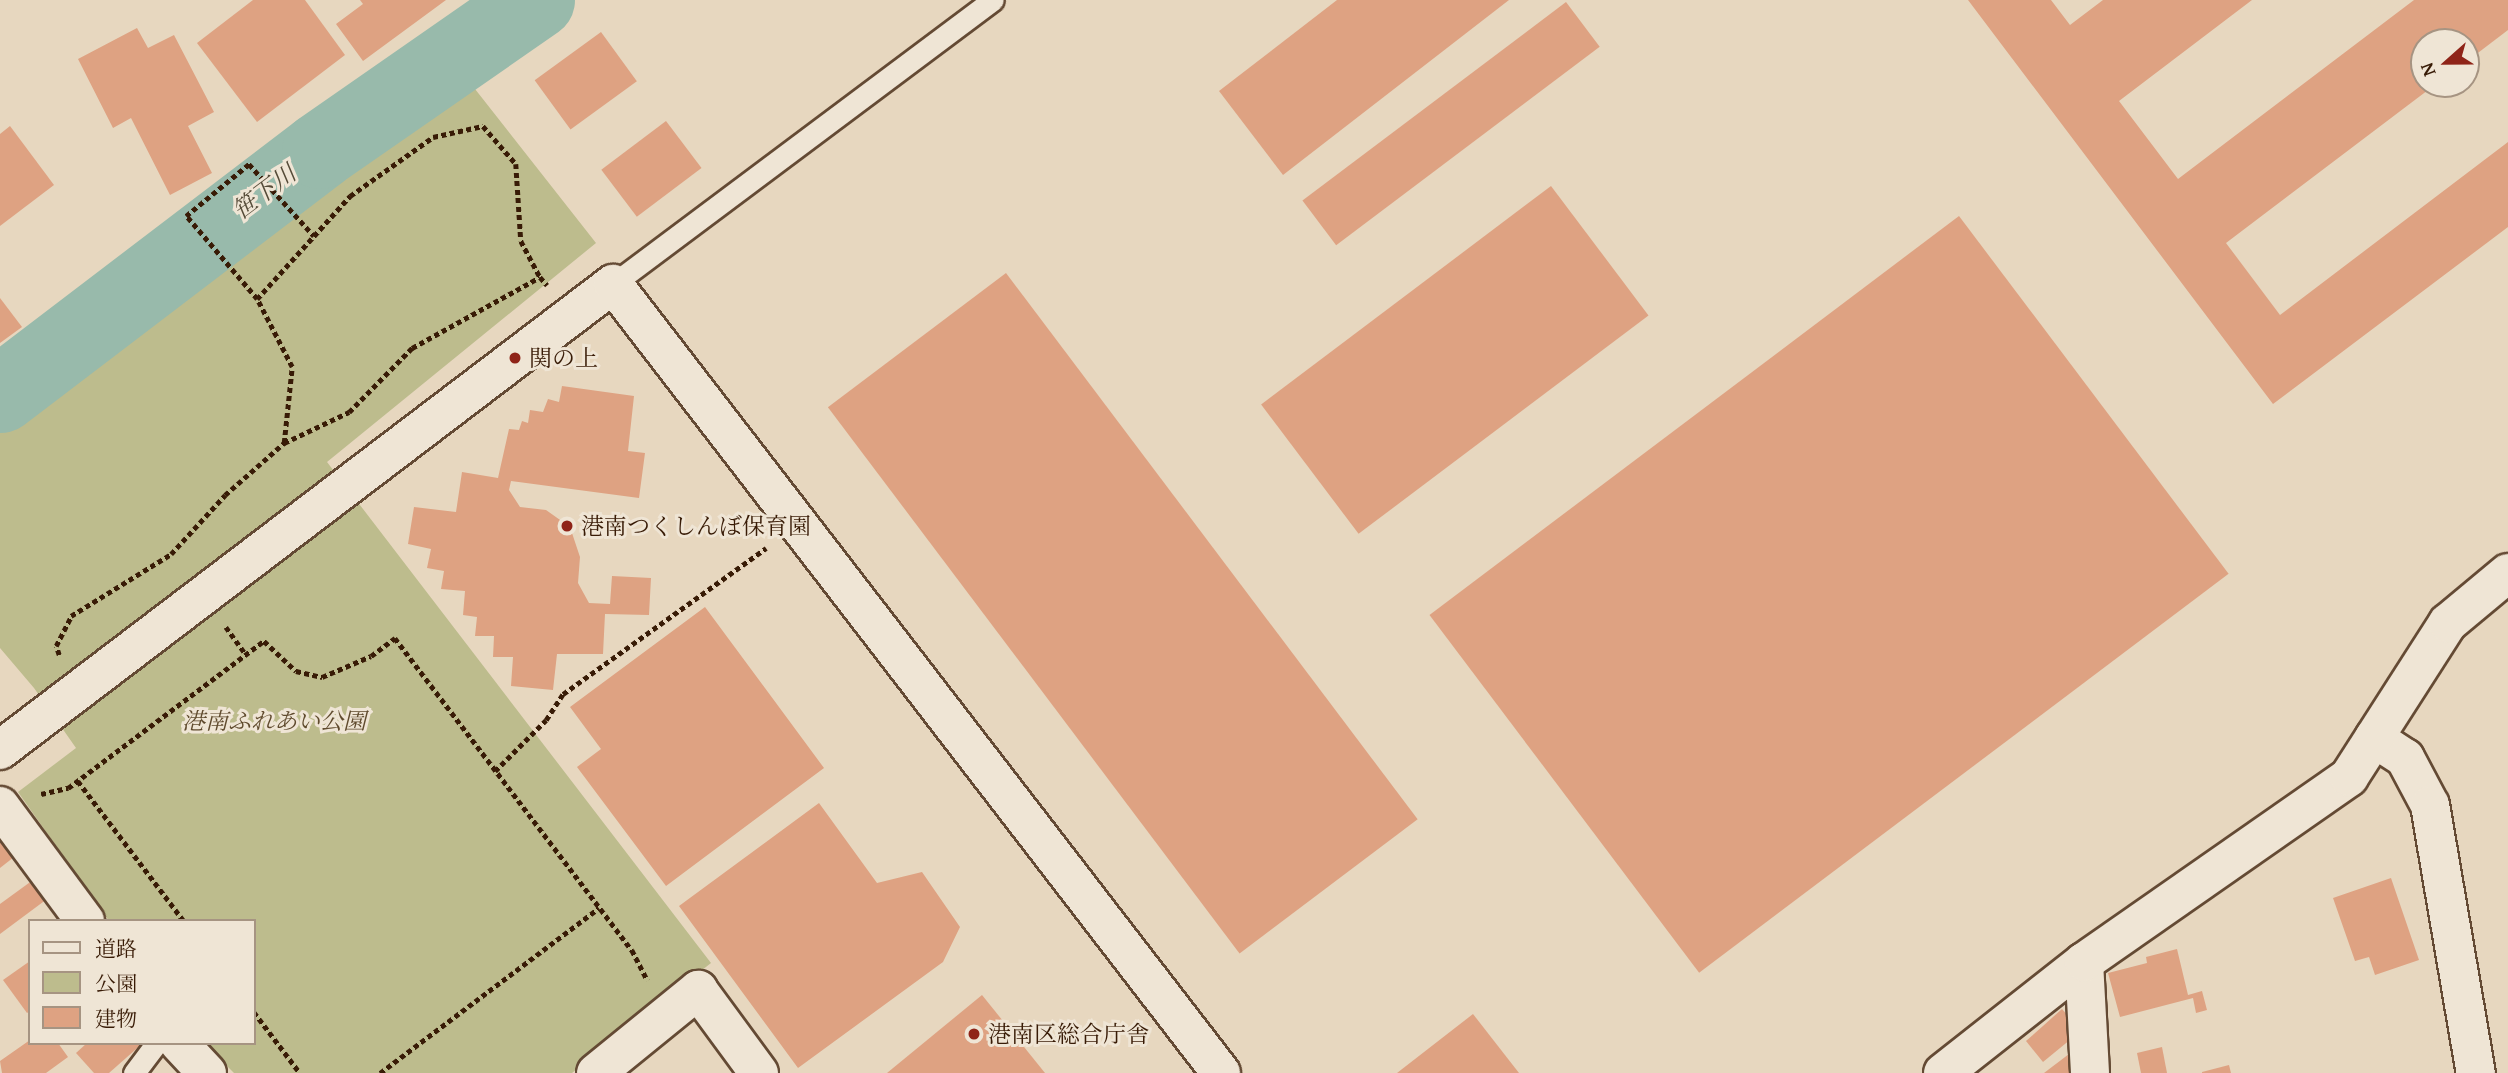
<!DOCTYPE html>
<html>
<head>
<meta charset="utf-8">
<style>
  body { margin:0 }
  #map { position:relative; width:2508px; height:1073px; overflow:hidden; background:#e7d7bf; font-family:"Gentium Book Plus","Noto Serif JP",serif }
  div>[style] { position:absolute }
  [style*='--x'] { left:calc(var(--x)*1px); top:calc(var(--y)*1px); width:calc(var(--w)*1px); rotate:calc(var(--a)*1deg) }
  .green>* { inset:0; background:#bdbc8d }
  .river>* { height:77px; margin:-38.5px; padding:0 38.5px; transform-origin:38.5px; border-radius:38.5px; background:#98baab }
  .building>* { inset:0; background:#dea282; transform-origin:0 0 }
  .path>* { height:4.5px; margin-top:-2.25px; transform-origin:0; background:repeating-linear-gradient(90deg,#381b06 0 5px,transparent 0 8.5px) }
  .roads { filter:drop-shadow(2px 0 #644a34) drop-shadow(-2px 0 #644a34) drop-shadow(0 2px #644a34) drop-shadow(0 -2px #644a34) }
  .service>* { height:21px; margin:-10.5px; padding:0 10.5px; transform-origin:10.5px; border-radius:10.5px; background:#efe5d5 }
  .minor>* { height:38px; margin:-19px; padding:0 19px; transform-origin:19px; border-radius:19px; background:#efe5d5 }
  .tertiary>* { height:38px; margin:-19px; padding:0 19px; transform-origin:19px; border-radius:19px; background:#efe5d5 }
  .dots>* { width:19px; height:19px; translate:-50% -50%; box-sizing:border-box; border:4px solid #efe5d5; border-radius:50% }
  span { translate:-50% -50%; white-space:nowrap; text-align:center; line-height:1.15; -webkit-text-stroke:6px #efe5d5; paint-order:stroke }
  .poi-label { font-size:23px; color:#381b06 }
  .left { translate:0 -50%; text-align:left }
  .park-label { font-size:23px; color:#604b2e; font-style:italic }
  .water-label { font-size:24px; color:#554b38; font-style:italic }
  .legend { position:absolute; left:28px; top:919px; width:228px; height:126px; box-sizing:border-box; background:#efe5d5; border:2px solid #a69482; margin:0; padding:9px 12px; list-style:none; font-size:21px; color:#381b06 }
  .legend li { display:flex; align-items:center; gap:14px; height:35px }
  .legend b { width:35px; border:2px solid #a69482 }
  .north { position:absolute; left:2410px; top:28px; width:70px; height:70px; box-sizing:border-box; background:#efe5d5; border:2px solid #a69482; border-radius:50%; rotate:249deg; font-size:19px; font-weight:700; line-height:28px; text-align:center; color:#381b06 }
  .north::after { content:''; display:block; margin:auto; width:24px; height:32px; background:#8f2418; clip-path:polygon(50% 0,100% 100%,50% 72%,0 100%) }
</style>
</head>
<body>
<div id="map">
  <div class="green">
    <i style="clip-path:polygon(464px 75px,596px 243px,327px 462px,711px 963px,572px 1073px,234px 1073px,204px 1043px,254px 1043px,254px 921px,109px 921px,18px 792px,76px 748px,34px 688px,0 648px,0 427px)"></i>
  </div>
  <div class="river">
    <i style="--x:0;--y:394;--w:402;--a:-37.3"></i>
    <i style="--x:320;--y:150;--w:263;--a:-34.8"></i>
  </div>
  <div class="building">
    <i style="clip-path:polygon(253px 0,305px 0,345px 55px,257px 122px,197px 43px)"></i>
    <i style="clip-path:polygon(360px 0,446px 0,363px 61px,336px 24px,363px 4px)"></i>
    <i style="clip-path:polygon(1337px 0,1509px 0,1283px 175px,1219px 91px)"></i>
    <i style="clip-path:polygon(1968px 0,2051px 0,2070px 25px,2103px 0,2252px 0,2119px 101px,2178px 179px,2414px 0,2508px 0,2508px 30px,2466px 62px,2466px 42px,2424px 42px,2424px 84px,2436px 84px,2226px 243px,2280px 315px,2508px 142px,2508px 227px,2273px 404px)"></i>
    <i style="left:1566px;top:2px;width:56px;height:330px;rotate:53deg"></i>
    <i style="clip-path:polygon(137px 28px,148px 48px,174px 35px,214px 112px,188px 126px,212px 173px,170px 195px,131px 118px,113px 128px,78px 59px)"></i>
    <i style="left:601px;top:32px;width:61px;height:82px;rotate:54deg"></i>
    <i style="left:666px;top:121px;width:59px;height:81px;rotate:53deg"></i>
    <i style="clip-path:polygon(10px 126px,54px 185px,0 226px,0 134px)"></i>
    <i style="left:1551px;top:186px;width:162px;height:363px;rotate:53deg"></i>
    <i style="left:1959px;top:216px;width:448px;height:663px;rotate:53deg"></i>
    <i style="left:1006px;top:273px;width:684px;height:223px;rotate:53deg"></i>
    <i style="clip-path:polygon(0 298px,22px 327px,0 343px)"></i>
    <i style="clip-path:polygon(562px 386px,634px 396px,628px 451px,645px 453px,639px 498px,511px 481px,509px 490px,520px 507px,546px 510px,570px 527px,580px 557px,578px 583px,589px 603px,610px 604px,612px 576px,651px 578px,649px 615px,605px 614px,603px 654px,557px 654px,553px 690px,511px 686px,513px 657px,493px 657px,494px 636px,475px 636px,477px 617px,463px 615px,465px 591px,441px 589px,444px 571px,427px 568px,431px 549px,408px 544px,414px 507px,456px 512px,462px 472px,498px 478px,509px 429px,519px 430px,522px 421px,528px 423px,530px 410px,543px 412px,548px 399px,559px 402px)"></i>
    <i style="clip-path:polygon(705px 607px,824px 768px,666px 886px,577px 767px,601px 749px,570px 707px)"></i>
    <i style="clip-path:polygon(819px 803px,877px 883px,922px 872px,960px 927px,943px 962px,798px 1068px,679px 906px)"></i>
    <i style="clip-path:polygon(0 838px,14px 857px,0 868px)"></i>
    <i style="clip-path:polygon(2391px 878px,2419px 960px,2375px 975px,2369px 957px,2355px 961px,2333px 898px)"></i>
    <i style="clip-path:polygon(33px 880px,47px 899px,0 934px,0 904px)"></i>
    <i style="clip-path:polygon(2177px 949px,2188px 995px,2202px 991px,2207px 1010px,2196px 1013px,2193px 998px,2120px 1017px,2108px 973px,2147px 963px,2146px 957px)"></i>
    <i style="clip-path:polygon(30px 961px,30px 1011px,27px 1013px,3px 980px)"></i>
    <i style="clip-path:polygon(982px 995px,1045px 1073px,887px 1073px)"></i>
    <i style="clip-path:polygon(2062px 1009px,2070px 1018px,2071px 1039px,2043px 1062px,2026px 1041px)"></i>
    <i style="clip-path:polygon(1473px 1014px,1519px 1073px,1397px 1073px)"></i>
    <i style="clip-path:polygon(30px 1040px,30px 1043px,58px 1043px,68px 1057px,46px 1073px,2px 1073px,0 1061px)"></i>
    <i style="clip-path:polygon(87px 1043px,143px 1043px,109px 1073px,94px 1073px,76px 1053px)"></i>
    <i style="clip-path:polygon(2162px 1047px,2167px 1073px,2141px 1073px,2137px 1053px)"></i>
    <i style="clip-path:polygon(2069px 1054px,2079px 1067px,2071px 1073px,2044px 1073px)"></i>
    <i style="clip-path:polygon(2229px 1065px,2231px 1073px,2202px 1073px,2202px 1072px)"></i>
  </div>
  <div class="path">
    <i style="--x:257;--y:299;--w:139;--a:-47.9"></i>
    <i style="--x:350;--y:196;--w:102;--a:-35.4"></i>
    <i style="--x:433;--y:137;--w:51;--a:-12.4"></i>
    <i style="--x:483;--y:126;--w:50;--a:49"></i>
    <i style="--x:516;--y:164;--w:77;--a:86.3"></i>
    <i style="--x:521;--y:241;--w:41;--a:62.2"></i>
    <i style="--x:284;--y:443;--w:76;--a:-84"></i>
    <i style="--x:292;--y:367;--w:76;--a:-117.2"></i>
    <i style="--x:257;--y:299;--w:109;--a:-130.5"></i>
    <i style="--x:186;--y:216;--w:82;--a:-39.5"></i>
    <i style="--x:249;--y:164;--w:97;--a:47.9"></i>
    <i style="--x:226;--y:627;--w:34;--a:54"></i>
    <i style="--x:59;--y:655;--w:9;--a:-108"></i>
    <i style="--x:56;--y:646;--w:34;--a:-63"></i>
    <i style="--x:71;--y:616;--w:118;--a:-31.8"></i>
    <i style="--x:171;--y:554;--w:80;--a:-47.5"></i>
    <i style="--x:225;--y:495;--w:79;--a:-41.4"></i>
    <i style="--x:284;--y:443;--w:72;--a:-25.5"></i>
    <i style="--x:349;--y:412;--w:90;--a:-45.5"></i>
    <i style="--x:412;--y:348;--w:146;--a:-29"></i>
    <i style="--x:540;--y:277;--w:11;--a:49"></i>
    <i style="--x:495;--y:771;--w:72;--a:-45"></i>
    <i style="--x:546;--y:720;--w:31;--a:-57"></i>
    <i style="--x:563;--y:694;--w:250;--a:-35.7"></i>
    <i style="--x:78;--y:781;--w:176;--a:52.9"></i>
    <i style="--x:41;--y:794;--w:28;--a:-13"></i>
    <i style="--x:68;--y:788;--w:245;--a:-36.9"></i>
    <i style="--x:264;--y:641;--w:44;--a:43.2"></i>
    <i style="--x:296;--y:671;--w:27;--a:13"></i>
    <i style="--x:322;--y:677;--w:53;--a:-23.2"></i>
    <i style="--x:371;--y:656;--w:30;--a:-37"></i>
    <i style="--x:395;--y:638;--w:392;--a:52.8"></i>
    <i style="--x:632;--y:950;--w:34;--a:63"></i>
    <i style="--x:254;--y:1012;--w:76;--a:53"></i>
    <i style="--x:380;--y:1073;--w:274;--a:-37"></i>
  </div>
  <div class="roads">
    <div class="service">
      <i style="--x:613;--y:284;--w:474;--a:-36.8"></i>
      <i style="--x:134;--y:1073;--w:38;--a:-53"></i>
    </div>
    <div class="minor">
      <i style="--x:2374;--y:738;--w:37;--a:33"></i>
      <i style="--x:2405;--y:758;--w:53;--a:62"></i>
      <i style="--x:2430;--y:805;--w:272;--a:80.3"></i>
      <i style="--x:0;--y:806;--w:143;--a:53.5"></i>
      <i style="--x:2084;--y:962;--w:111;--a:86.9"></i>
      <i style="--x:179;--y:1043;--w:41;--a:47"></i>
      <i style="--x:596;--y:1073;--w:132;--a:-39.1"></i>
      <i style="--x:698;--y:990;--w:103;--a:53.7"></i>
      <i style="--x:1943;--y:1073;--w:179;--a:-38.2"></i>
      <i style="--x:2084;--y:962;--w:323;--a:-34.9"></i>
      <i style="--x:2349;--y:777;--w:183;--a:-57.3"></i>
      <i style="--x:2448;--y:623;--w:78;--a:-39.8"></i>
    </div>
    <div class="tertiary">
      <i style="--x:0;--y:750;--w:770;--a:-37.24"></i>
      <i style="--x:613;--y:284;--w:996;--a:52.38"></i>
    </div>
  </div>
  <div class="dots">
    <i style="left:515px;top:358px;background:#8f2418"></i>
    <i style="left:567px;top:526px;background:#8f2418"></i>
    <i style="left:974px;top:1034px;background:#8f2418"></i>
  </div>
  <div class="poi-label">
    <span class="left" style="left:529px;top:358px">関の上</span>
    <span class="left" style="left:581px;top:526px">港南つくしんぼ保育園</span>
    <span class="left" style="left:988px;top:1034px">港南区総合庁舎</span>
  </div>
  <div class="park-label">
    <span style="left:274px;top:721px">港南ふれあい公園</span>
  </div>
  <div class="water-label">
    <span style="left:264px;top:192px;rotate:-37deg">笹下川</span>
  </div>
  <ul class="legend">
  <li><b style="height:9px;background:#efe5d5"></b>道路</li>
  <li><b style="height:19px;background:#bdbc8d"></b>公園</li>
  <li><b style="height:19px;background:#dea282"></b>建物</li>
  </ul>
  <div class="north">N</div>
</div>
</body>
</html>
